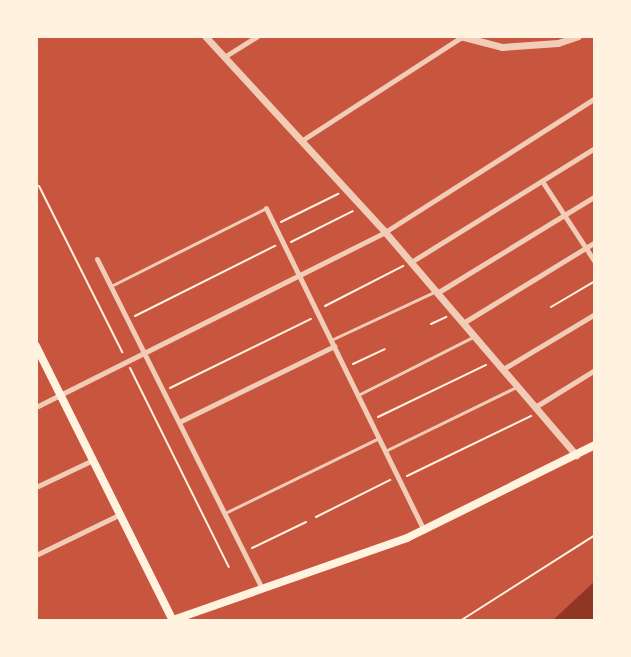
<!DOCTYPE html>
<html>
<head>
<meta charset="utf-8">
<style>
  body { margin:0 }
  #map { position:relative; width:631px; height:657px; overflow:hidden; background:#c8553d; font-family:"Noto Serif",serif }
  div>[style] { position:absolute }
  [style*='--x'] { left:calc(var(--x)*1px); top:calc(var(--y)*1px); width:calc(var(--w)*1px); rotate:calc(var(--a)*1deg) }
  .water>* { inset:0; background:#8f3625 }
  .path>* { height:2px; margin:-1px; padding:0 1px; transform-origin:1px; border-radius:1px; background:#fff3e0 }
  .service>* { height:3px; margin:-1.5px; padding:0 1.5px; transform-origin:1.5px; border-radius:1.5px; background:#f1ccb7 }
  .minor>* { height:5px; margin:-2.5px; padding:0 2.5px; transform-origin:2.5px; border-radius:2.5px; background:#f1ccb7 }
  .tertiary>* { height:7px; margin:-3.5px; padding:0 3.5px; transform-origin:3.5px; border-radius:3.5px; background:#f1ccb7 }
  .secondary>* { height:8px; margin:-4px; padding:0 4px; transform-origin:4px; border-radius:4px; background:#fff3e0 }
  span { translate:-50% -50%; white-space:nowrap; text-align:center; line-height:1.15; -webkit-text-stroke:4.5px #fff3e0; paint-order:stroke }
  .frame { position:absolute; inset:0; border:38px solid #fff3e0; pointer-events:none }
</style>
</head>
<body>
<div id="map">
  <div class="water">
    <i style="clip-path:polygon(595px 581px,595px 621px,552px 621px)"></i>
  </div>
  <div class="path">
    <i style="--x:39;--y:186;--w:186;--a:63.4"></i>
    <i style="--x:281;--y:222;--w:64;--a:-26.2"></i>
    <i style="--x:291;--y:242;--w:69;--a:-26.6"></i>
    <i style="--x:325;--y:306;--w:88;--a:-27.1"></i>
    <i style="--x:551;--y:307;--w:51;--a:-30.6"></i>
    <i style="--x:135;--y:316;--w:157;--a:-26.6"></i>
    <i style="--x:431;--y:324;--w:17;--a:-25"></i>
    <i style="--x:353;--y:364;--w:35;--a:-25"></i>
    <i style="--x:130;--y:368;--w:222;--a:63.6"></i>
    <i style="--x:170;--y:388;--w:157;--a:-26.1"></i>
    <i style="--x:378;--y:417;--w:120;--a:-25.7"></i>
    <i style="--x:407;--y:476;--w:138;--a:-25.8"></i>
    <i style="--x:316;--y:517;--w:83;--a:-26.6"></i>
    <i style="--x:252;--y:548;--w:60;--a:-25.7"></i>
    <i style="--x:460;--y:621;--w:160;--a:-32.5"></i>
  </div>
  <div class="service">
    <i style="--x:111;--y:286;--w:174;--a:-26.7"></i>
    <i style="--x:331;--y:340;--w:114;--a:-25"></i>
    <i style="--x:358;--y:395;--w:129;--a:-26.8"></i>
    <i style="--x:385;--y:451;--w:146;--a:-26"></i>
    <i style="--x:225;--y:513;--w:171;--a:-26"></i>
  </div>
  <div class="minor">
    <i style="--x:224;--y:57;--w:39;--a:-32"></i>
    <i style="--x:301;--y:141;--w:192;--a:-32.9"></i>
    <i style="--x:542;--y:181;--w:97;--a:56.8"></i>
    <i style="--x:266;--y:208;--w:359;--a:63.9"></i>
    <i style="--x:97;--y:259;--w:369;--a:63.4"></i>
    <i style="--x:411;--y:262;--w:216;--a:-31.8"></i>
    <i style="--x:437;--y:293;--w:185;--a:-31.5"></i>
    <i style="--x:463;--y:323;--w:155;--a:-31.5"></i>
    <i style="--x:503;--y:369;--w:107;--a:-30.9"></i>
    <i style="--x:36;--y:407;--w:390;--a:-26.6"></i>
    <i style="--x:385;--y:232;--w:249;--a:-32.5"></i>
    <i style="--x:535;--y:407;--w:70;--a:-31.7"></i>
    <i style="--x:179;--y:422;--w:173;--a:-26.1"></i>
    <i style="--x:36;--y:487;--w:63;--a:-25.3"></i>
    <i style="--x:36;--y:555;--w:94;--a:-25.8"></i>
  </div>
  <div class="tertiary">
    <i style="--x:205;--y:36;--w:266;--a:47.4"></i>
    <i style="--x:385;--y:232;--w:294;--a:49.4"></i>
    <i style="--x:460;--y:36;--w:43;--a:14.7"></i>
    <i style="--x:502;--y:47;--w:56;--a:-4.1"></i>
    <i style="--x:558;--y:43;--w:21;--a:-19"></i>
  </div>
  <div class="secondary">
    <i style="--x:36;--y:346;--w:307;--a:63.5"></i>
    <i style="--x:173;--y:620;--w:248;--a:-19.3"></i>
    <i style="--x:407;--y:538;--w:210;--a:-26.3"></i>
  </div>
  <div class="frame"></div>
</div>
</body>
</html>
